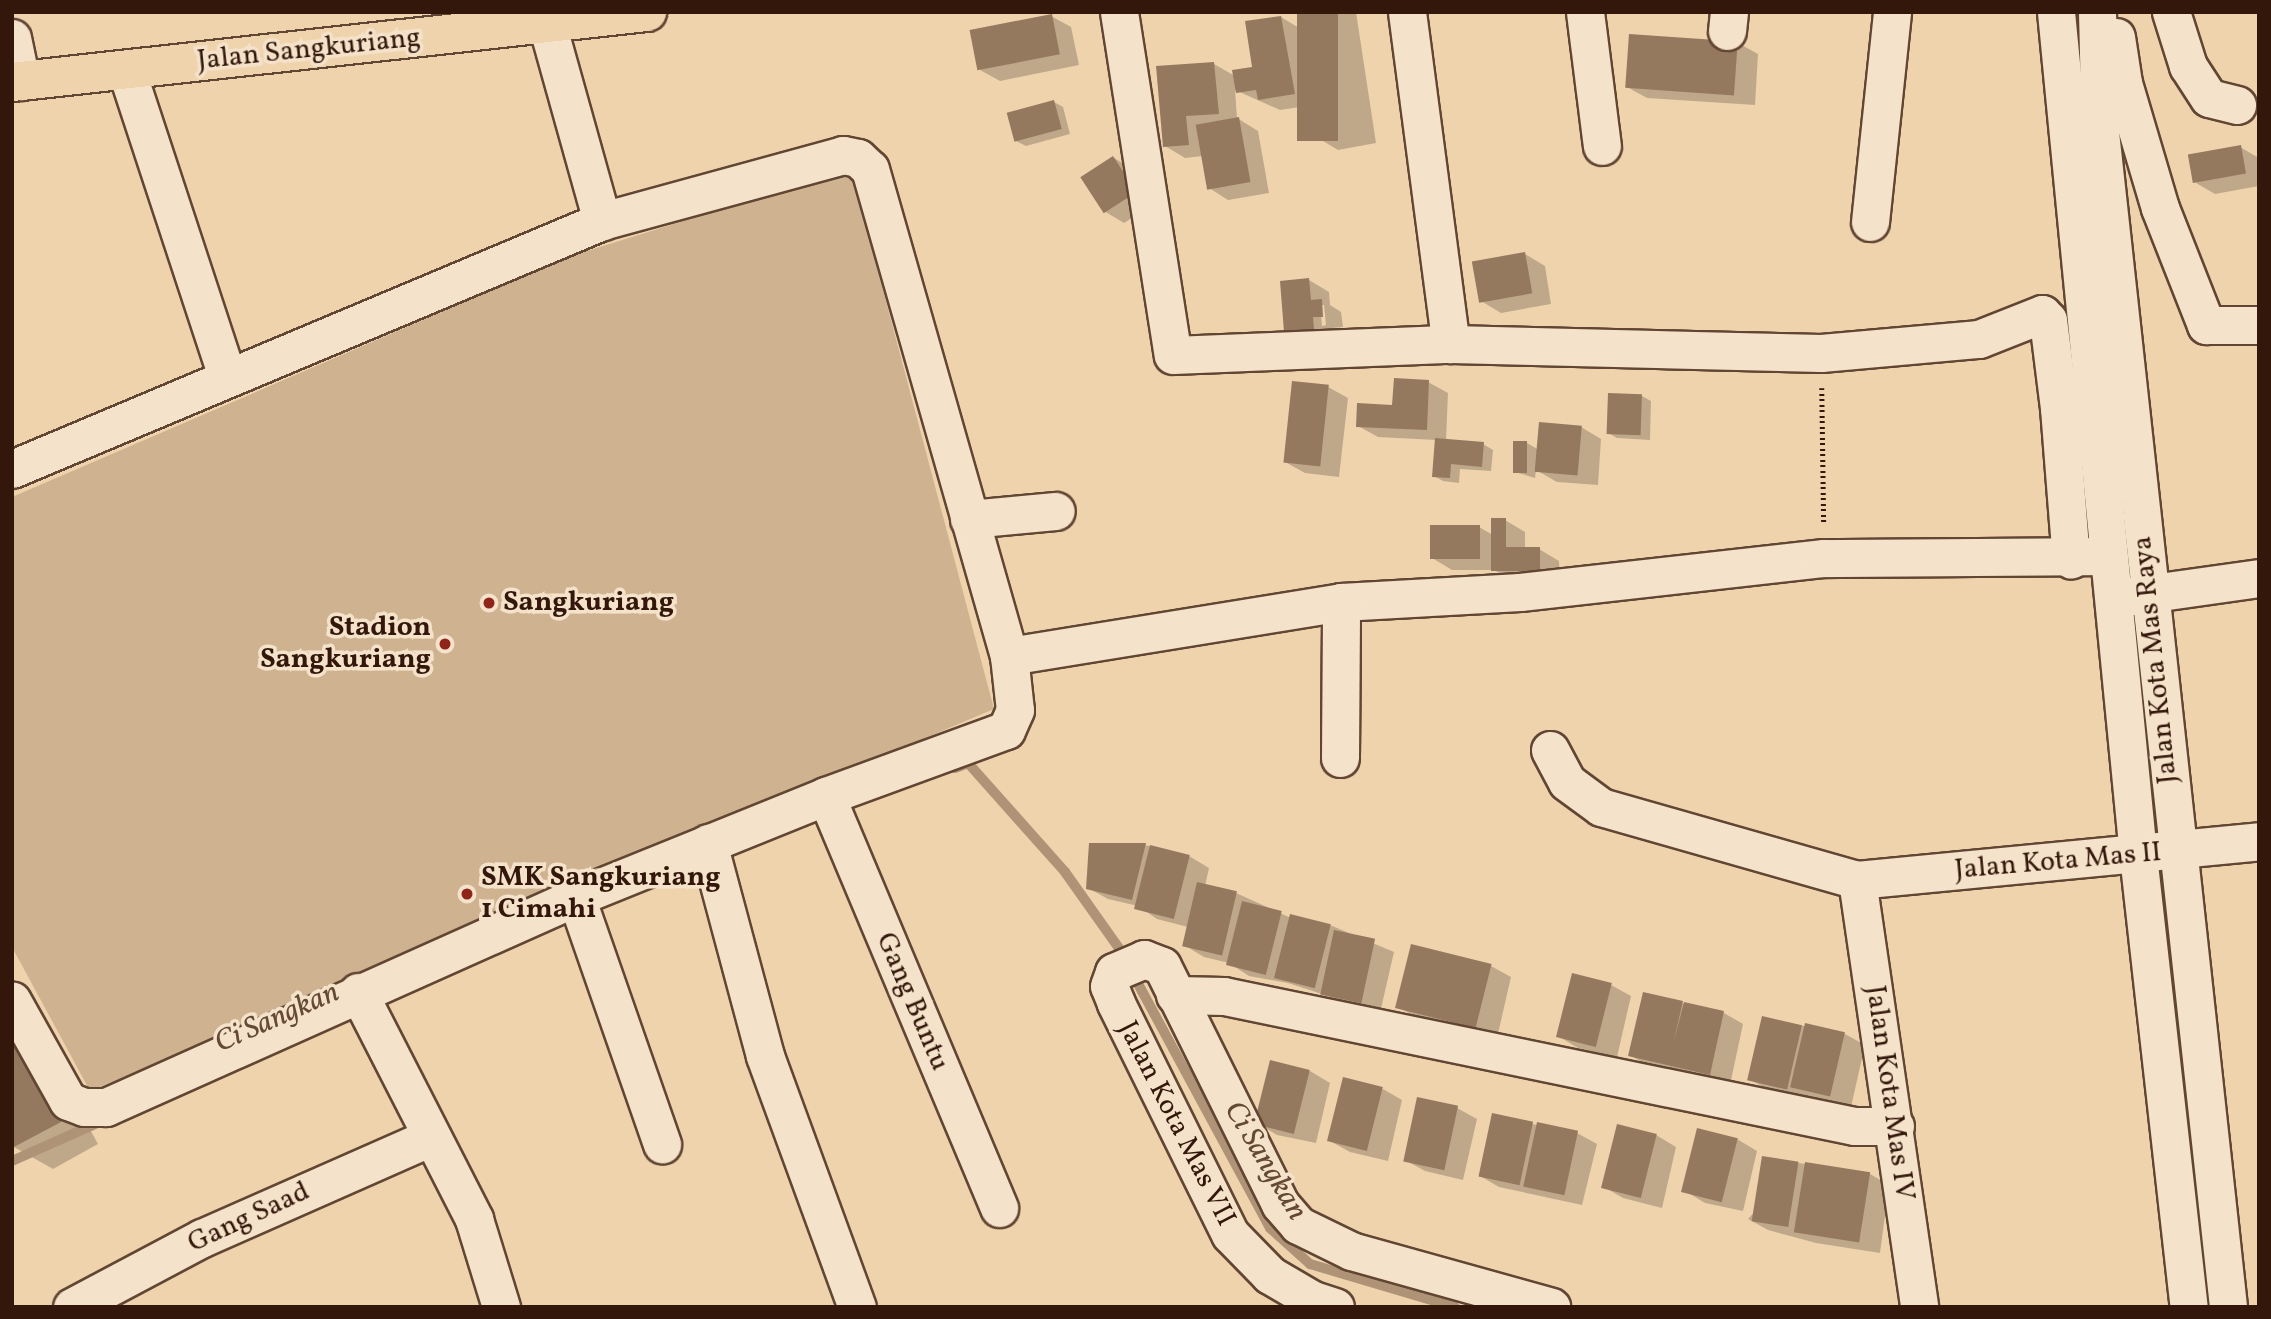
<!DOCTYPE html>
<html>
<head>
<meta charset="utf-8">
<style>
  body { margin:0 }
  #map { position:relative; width:2271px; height:1319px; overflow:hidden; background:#efd3ad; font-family:Vollkorn,serif }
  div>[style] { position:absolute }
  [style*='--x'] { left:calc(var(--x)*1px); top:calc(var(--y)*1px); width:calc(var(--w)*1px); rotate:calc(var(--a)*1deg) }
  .green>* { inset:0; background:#cfb391 }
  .shadow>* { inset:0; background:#0003 }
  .stream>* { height:10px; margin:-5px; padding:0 5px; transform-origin:5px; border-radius:5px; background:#af9376 }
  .building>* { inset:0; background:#94795f; transform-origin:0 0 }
  .path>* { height:4.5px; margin-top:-2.25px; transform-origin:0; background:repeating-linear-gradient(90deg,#32170a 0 2px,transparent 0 5.5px) }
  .roads { filter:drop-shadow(2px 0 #614633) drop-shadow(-2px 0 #614633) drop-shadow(0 2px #614633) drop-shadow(0 -2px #614633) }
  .minor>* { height:37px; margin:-18.5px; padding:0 18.5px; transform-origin:18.5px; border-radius:18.5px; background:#f5e2ca }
  .major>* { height:38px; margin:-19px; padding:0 19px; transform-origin:19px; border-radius:19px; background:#efd3ad }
  .dots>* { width:19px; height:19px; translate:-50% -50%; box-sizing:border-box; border:4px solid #f5e2ca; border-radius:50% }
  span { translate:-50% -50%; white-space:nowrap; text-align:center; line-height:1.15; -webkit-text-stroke:7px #f5e2ca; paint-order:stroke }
  .street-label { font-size:28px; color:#32170a }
  .poi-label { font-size:28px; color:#32170a; font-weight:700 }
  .left { translate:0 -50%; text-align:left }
  .right { translate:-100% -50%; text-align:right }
  .water-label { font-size:30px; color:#644935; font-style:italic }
  .frame { position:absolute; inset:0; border:14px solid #32170a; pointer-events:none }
</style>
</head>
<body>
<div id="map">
  <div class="green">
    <i style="clip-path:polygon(851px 169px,994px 709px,90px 1091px,12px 947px,12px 497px,574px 255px)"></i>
  </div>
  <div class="shadow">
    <i style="clip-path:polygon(1299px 12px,1356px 12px,1376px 143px,1338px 150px,1318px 138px,1313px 105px,1280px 110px,1235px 90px,1237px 118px,1258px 131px,1269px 193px,1228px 200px,1209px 188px,1203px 156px,1185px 158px,1165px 146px,1214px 64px,1235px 76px,1254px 68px,1281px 17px,1301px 29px)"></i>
    <i style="clip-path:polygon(1051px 16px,1071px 27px,1079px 65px,1000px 81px,980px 70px)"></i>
    <i style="clip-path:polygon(1738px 43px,1758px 54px,1755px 105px,1647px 98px,1627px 87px)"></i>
    <i style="clip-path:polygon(1054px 102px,1063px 107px,1070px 134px,1026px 146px,1016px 141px)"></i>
    <i style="clip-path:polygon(2240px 147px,2259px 158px,2259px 186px,2215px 194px,2196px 183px)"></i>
    <i style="clip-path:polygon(1114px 158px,1133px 169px,1154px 204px,1124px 223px,1104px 211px)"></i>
    <i style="clip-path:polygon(1525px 254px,1545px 266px,1551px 304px,1501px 313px,1481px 301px)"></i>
    <i style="clip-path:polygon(evenodd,1309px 280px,1329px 292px,1330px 305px,1341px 312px,1343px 327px,1332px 328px,1333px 340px,1306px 342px,1286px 331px,1309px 280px,1320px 305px,1324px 305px,1326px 325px,1322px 326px,1320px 305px)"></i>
    <i style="clip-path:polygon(1428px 382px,1448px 393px,1446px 441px,1483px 444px,1493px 450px,1491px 471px,1460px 469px,1459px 483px,1443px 481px,1434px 476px,1436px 440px,1378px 437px,1358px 426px)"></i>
    <i style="clip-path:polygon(1328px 387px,1348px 398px,1339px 477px,1305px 473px,1285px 462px)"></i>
    <i style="clip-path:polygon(1642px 396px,1651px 401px,1650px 440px,1617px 438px,1608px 433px)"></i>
    <i style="clip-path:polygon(1581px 427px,1601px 439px,1598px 485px,1557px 482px,1536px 470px,1535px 478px,1515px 472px,1527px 443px,1539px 450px)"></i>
    <i style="clip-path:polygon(1505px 520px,1525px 532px,1525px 549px,1539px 549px,1559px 561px,1560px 581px,1513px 581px,1494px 570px,1452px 570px,1432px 558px,1479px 527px,1493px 535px)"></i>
    <i style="clip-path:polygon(1145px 845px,1189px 856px,1209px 868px,1205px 886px,1236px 893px,1291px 918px,1330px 925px,1394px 952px,1380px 1013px,1288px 983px,1249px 976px,1229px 963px,1204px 957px,1184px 945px,1188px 927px,1157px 919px,1138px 906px,1108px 899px,1088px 888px)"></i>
    <i style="clip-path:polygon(1491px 966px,1511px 977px,1497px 1038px,1418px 1018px,1398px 1007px)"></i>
    <i style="clip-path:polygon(1611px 985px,1631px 996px,1617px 1057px,1578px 1048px,1558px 1036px)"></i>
    <i style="clip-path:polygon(1644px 994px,1724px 1013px,1743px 1024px,1730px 1085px,1650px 1067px,1630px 1055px)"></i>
    <i style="clip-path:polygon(1763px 1018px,1845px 1034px,1865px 1045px,1851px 1107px,1769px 1090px,1749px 1079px)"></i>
    <i style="clip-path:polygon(49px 1055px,98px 1144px,53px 1169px,14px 1147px)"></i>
    <i style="clip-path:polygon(1310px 1071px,1330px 1083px,1316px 1143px,1277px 1135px,1257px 1123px)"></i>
    <i style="clip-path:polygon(1383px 1089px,1402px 1100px,1388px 1161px,1350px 1152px,1330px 1141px)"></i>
    <i style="clip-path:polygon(1457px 1108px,1477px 1119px,1463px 1180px,1425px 1171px,1405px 1160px)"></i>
    <i style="clip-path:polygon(1532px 1124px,1577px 1133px,1597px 1144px,1582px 1205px,1499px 1187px,1480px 1176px)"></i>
    <i style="clip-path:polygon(1656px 1135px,1676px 1147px,1662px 1208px,1623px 1198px,1604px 1187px)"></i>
    <i style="clip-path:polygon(1737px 1139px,1757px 1151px,1743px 1211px,1705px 1203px,1685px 1191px)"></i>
    <i style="clip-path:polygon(1799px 1163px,1870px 1174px,1889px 1185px,1880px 1253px,1816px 1243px,1768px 1230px,1748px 1219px)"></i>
  </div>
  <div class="stream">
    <i style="--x:955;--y:768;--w:14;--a:-21"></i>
    <i style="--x:968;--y:763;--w:146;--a:48.3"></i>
    <i style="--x:1065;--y:872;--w:97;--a:54.7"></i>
    <i style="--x:1136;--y:980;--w:282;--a:61.6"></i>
    <i style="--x:1270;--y:1228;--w:54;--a:42"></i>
    <i style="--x:1310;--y:1264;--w:151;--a:16.5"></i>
    <i style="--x:12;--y:1161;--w:101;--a:-24"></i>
  </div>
  <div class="building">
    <i style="left:1297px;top:12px;width:41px;height:129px"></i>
    <i style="left:1052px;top:14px;width:41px;height:84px;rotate:79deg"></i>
    <i style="clip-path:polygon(1281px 16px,1295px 94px,1258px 100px,1256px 90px,1236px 93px,1232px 70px,1252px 67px,1245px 21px)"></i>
    <i style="left:1629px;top:34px;width:109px;height:54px;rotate:4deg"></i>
    <i style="clip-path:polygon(1214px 62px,1219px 114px,1186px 116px,1189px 145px,1163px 147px,1156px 66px)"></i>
    <i style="left:1054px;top:100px;width:30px;height:49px;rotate:75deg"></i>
    <i style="left:1239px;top:117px;width:66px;height:44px;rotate:80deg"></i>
    <i style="left:2241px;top:145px;width:29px;height:54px;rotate:80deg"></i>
    <i style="left:1113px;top:156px;width:43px;height:39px;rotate:57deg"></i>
    <i style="left:1525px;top:252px;width:42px;height:54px;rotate:80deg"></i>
    <i style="clip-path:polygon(1309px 278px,1311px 300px,1322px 299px,1323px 317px,1313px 317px,1314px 329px,1284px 332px,1280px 281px)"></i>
    <i style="clip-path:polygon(1394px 378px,1429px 380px,1427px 430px,1356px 427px,1357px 403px,1392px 405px)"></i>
    <i style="left:1292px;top:381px;width:37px;height:82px;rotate:6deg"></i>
    <i style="left:1608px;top:393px;width:34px;height:41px;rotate:2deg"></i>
    <i style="left:1539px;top:422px;width:43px;height:50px;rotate:5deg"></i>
    <i style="clip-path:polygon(1435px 438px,1484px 442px,1482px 467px,1451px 464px,1450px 478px,1432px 477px)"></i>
    <i style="left:1513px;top:441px;width:14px;height:32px"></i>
    <i style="clip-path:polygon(1491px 518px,1506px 518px,1506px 547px,1540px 547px,1540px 571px,1491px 571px)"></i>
    <i style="left:1430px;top:525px;width:50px;height:34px"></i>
    <i style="clip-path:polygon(1089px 843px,1146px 843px,1132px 900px,1086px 889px)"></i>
    <i style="left:1150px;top:845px;width:41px;height:66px;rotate:14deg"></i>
    <i style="left:1197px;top:882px;width:41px;height:66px;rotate:13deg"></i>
    <i style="left:1242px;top:901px;width:41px;height:66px;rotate:14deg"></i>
    <i style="left:1290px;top:914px;width:42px;height:66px;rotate:14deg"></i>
    <i style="left:1334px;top:930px;width:42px;height:66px;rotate:12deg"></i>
    <i style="left:1411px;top:944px;width:83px;height:66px;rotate:14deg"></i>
    <i style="left:1572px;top:973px;width:41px;height:66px;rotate:14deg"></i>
    <i style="clip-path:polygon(1643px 992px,1683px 1001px,1673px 1045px,1684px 1002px,1724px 1011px,1710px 1075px,1628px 1056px)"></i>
    <i style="left:1762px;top:1016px;width:41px;height:66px;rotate:13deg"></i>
    <i style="left:1805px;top:1023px;width:41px;height:66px;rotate:13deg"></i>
    <i style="clip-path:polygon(12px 1034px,61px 1122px,12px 1148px)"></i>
    <i style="left:1270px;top:1060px;width:41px;height:66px;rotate:14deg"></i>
    <i style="left:1343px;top:1077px;width:41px;height:66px;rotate:14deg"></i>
    <i style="left:1417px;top:1097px;width:42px;height:66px;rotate:12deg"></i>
    <i style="left:1492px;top:1113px;width:42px;height:65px;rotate:12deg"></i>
    <i style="left:1537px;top:1122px;width:42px;height:66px;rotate:12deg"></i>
    <i style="left:1617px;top:1124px;width:41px;height:66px;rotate:14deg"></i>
    <i style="left:1697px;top:1128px;width:42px;height:66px;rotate:14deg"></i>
    <i style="left:1762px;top:1156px;width:37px;height:66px;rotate:9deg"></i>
    <i style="left:1805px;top:1162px;width:66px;height:71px;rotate:9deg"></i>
  </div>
  <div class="path">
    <i style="--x:1822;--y:388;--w:135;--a:89.2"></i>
  </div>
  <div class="roads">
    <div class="minor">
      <i style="--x:1119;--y:12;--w:347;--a:81.1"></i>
      <i style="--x:1173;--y:355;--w:278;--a:-2.3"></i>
      <i style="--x:1451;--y:344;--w:370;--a:1.4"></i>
      <i style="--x:1821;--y:353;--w:159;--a:-5.1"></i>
      <i style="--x:1979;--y:339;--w:68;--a:-21.6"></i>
      <i style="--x:2042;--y:314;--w:8;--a:45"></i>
      <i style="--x:2048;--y:320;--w:89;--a:82.9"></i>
      <i style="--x:2059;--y:408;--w:152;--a:85.5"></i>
      <i style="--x:1407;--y:12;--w:335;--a:82.5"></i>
      <i style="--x:1585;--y:12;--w:135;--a:82.8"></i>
      <i style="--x:2056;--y:12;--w:847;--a:84.44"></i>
      <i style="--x:2138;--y:855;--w:455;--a:83.6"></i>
      <i style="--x:2097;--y:12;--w:120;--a:88.6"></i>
      <i style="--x:2100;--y:132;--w:1182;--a:83.78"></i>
      <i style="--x:2171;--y:12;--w:57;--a:72.5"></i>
      <i style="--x:2188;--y:66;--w:38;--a:57"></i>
      <i style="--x:2209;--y:98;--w:29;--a:14"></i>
      <i style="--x:547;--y:24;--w:205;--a:74.4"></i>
      <i style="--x:1727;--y:31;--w:19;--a:-84"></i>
      <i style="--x:2116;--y:37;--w:47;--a:81.3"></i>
      <i style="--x:2123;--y:83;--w:130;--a:73.5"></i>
      <i style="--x:2160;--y:208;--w:126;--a:68.5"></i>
      <i style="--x:2206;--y:325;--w:53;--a:0"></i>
      <i style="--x:12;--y:38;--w:44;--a:78.2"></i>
      <i style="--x:126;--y:69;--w:323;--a:71.8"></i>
      <i style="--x:1870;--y:222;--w:211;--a:-84"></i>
      <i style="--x:12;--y:469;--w:640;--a:-22.8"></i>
      <i style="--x:602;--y:221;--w:250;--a:-15.3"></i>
      <i style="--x:843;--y:155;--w:15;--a:11"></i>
      <i style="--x:858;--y:158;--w:16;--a:43"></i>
      <i style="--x:870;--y:169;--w:506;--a:74.07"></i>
      <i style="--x:1009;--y:656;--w:54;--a:83.7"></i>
      <i style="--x:1015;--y:710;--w:22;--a:114"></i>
      <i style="--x:1006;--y:730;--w:192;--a:159.9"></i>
      <i style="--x:826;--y:796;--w:270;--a:158"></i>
      <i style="--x:576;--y:897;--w:515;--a:155.92"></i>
      <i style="--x:106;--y:1107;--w:22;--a:180"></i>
      <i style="--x:84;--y:1107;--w:17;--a:-159"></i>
      <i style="--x:68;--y:1101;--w:115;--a:-119.2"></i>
      <i style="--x:969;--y:519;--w:87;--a:-5.3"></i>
      <i style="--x:2124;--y:597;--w:136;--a:-8"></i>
      <i style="--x:1009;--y:656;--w:336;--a:-9.2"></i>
      <i style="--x:1341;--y:602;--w:179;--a:-3.2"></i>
      <i style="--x:1520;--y:592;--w:306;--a:-6.4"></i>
      <i style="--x:1824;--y:558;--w:271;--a:-0.4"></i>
      <i style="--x:1550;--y:750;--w:36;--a:62"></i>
      <i style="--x:1567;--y:782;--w:42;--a:36.3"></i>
      <i style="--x:1601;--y:807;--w:266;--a:15.9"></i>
      <i style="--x:1857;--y:880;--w:404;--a:-5.5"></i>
      <i style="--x:1340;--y:758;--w:156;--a:-89.6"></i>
      <i style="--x:826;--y:796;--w:447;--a:67.2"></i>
      <i style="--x:708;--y:843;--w:220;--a:75"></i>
      <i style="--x:765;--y:1056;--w:267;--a:69.9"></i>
      <i style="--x:1857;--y:880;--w:431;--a:81.7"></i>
      <i style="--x:576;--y:897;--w:262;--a:70.8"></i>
      <i style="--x:358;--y:992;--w:255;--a:62.9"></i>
      <i style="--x:474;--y:1219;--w:92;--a:72.9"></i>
      <i style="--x:1175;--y:995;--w:49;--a:1.2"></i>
      <i style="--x:1224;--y:996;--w:643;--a:11.66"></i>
      <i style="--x:1854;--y:1126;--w:41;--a:0"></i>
      <i style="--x:72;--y:1307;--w:147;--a:-28"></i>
      <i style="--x:202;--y:1238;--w:250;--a:-23.8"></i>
      <i style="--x:1335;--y:1307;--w:25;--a:-162"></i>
      <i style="--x:1311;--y:1299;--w:48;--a:-149.7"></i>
      <i style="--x:1270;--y:1275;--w:57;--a:-134.3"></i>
      <i style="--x:1230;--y:1234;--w:258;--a:-116.3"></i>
      <i style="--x:1116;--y:1003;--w:18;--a:-112"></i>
      <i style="--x:1109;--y:986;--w:15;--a:-70"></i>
      <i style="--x:1114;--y:972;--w:33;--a:-23"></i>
      <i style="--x:1144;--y:959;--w:19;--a:21"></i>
      <i style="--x:1162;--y:966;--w:266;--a:63.6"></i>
      <i style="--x:1280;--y:1204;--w:28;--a:49"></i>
      <i style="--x:1298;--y:1225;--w:59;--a:26.1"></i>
      <i style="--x:1351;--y:1251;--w:208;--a:15.6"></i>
    </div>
    <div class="major">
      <i style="--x:12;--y:82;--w:639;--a:-6.29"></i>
    </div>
  </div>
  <div class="dots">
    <i style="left:489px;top:603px;background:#8f2418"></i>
    <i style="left:445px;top:644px;background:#8f2418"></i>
    <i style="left:467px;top:894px;background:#8f2418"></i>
  </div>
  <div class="street-label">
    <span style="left:309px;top:50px;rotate:-6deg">Jalan Sangkuriang</span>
    <span style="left:2156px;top:660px;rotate:-96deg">Jalan Kota Mas Raya</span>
    <span style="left:2058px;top:862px;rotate:-5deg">Jalan Kota Mas II</span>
    <span style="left:912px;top:1002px;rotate:67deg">Gang Buntu</span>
    <span style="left:1889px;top:1093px;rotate:82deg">Jalan Kota Mas IV</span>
    <span style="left:1176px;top:1124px;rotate:63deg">Jalan Kota Mas VII</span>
    <span style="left:249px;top:1218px;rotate:-25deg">Gang Saad</span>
  </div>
  <div class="poi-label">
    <span class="left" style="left:503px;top:603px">Sangkuriang</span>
    <span class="right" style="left:431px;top:644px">Stadion<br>Sangkuriang</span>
    <span class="left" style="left:481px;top:894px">SMK Sangkuriang<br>1 Cimahi</span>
  </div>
  <div class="water-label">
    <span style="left:277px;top:1018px;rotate:-24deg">Ci Sangkan</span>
    <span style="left:1265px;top:1161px;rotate:59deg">Ci Sangkan</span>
  </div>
  <div class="frame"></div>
</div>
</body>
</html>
